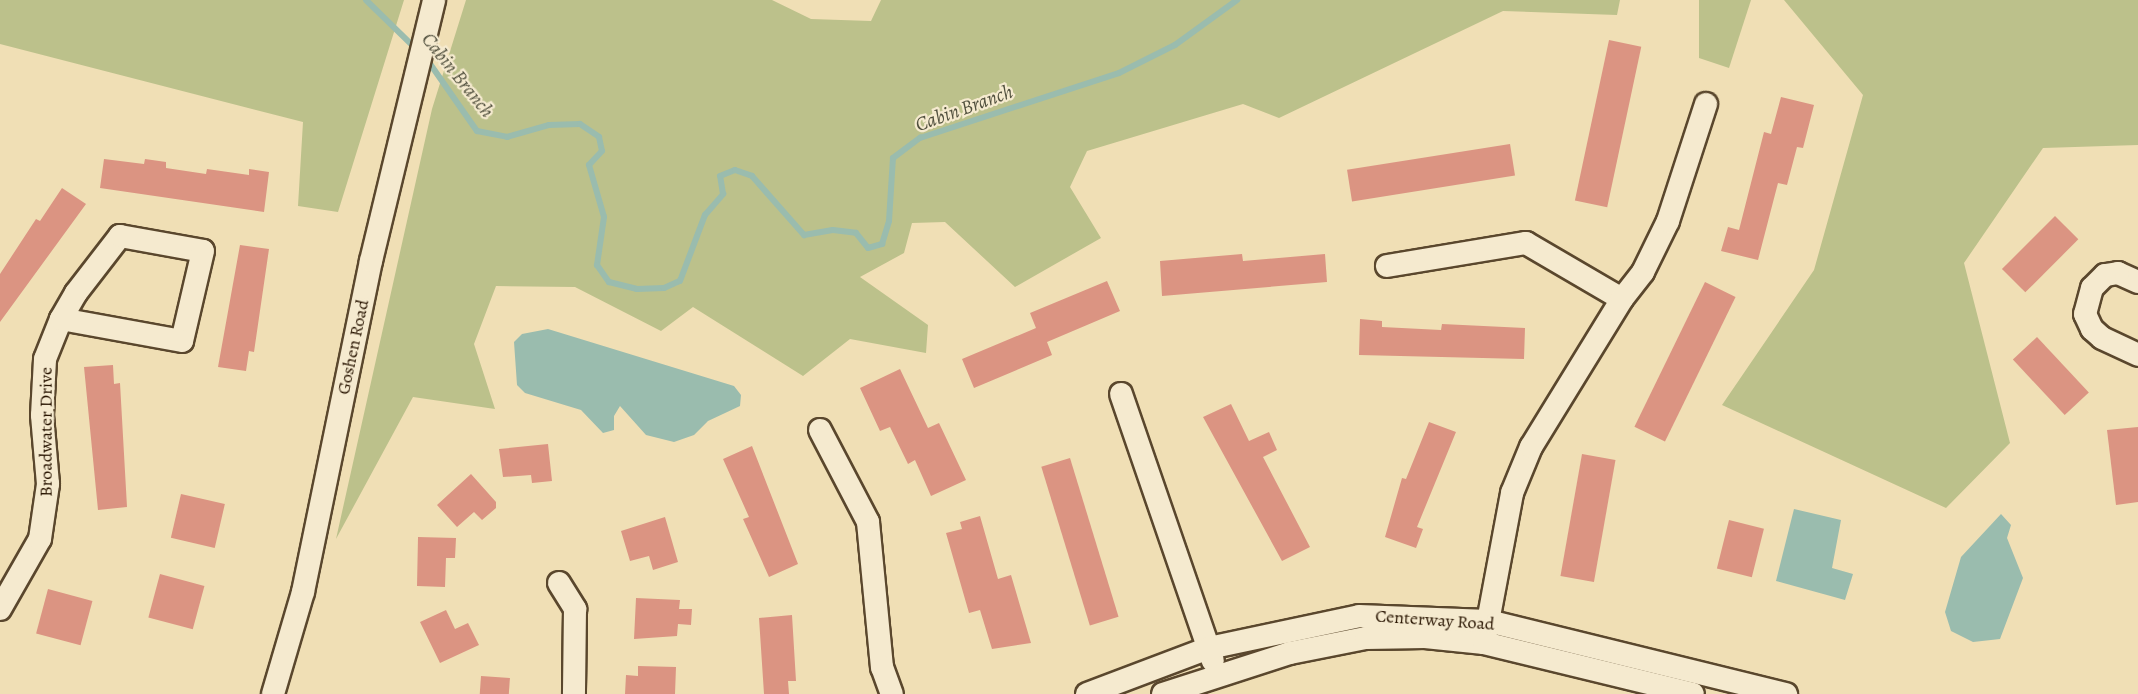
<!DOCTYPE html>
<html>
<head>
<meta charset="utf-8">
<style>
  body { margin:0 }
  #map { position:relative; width:2138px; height:694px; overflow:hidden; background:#f0dfb5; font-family:Alegreya,serif }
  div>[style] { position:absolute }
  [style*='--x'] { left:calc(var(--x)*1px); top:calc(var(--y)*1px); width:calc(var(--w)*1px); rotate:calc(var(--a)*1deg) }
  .green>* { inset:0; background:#bcc18b }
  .water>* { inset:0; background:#9abcae }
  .stream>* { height:6px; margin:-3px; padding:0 3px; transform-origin:3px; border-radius:3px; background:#9abcae }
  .building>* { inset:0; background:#db9482; transform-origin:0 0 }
  .roads { filter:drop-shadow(2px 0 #5a472d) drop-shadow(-2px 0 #5a472d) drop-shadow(0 2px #5a472d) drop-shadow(0 -2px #5a472d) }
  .minor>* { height:22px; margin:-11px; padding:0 11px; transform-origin:11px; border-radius:11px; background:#f5eacf }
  span { translate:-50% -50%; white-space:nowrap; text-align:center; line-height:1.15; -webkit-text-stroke:4.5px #f5eacf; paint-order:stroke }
  .street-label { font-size:18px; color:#281400 }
  .water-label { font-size:20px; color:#504f3d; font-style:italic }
</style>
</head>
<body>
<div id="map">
  <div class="green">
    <i style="clip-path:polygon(0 0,404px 0,338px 212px,298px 206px,303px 122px,0 44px)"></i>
    <i style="clip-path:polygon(466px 0,772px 0,811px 19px,871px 21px,881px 0,1620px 0,1617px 15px,1503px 11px,1279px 118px,1243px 104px,1087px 151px,1070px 187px,1101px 238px,1015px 287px,945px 222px,912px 223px,904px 253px,860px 277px,928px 325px,926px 353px,850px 339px,803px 376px,693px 307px,661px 331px,575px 287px,496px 286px,474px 344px,495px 409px,413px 397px,336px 539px,432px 109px)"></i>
    <i style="clip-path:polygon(1699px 0,1751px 0,1729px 68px,1699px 58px)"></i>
    <i style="clip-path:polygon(1784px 0,2138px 0,2138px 145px,2043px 148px,1964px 263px,2010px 443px,1946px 508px,1722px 405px,1814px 270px,1863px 95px)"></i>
  </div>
  <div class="water">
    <i style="clip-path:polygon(548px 329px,734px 386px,741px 395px,740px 406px,708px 421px,694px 435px,674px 442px,646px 435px,620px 406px,614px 416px,614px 430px,603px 433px,581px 410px,525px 393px,517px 385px,514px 342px,522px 334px)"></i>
    <i style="clip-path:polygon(1794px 509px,1841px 520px,1832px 568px,1853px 574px,1845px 600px,1776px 581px)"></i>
    <i style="clip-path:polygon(2001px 514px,2011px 525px,2007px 538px,2023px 578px,2000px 639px,1973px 642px,1951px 631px,1945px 612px,1961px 557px)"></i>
  </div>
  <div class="stream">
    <i style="--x:366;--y:0;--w:70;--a:44.4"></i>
    <i style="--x:426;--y:58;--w:89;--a:55.1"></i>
    <i style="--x:477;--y:131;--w:31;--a:11"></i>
    <i style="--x:507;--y:137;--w:44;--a:-15.9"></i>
    <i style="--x:549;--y:125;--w:31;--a:-2"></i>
    <i style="--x:580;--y:124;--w:23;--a:34"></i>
    <i style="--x:599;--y:137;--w:14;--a:78"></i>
    <i style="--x:602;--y:151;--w:19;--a:133"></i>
    <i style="--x:589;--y:165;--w:54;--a:73.9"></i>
    <i style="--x:604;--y:217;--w:49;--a:98.3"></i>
    <i style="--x:597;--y:265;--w:21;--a:55"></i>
    <i style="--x:609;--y:282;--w:29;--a:14"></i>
    <i style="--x:637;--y:289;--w:27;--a:-2"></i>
    <i style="--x:664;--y:288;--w:17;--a:-24"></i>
    <i style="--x:680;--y:281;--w:71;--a:-69.3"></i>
    <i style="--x:705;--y:215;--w:28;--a:-49"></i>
    <i style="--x:723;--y:194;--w:18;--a:-99"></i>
    <i style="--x:720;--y:176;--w:16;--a:-22"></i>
    <i style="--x:735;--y:170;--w:18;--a:19"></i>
    <i style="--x:752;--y:176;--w:79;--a:48.6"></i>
    <i style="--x:804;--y:235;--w:29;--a:-10"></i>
    <i style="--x:833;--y:230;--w:23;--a:7"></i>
    <i style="--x:856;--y:233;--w:19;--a:51"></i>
    <i style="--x:868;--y:248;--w:15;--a:-16"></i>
    <i style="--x:882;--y:244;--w:24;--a:-73"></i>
    <i style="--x:889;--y:221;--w:63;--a:-86.4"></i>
    <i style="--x:893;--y:158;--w:34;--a:-37"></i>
    <i style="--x:920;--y:138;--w:209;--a:-18.1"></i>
    <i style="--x:1119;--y:73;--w:63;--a:-26.6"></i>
    <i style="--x:1175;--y:45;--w:77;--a:-36"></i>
  </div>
  <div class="building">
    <i style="left:1609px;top:40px;width:33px;height:164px;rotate:12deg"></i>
    <i style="clip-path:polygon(1781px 97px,1814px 105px,1803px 148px,1797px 147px,1787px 185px,1778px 183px,1758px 260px,1721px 251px,1728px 227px,1739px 230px,1764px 132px,1771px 134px)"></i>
    <i style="left:1510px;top:144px;width:32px;height:165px;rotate:81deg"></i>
    <i style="clip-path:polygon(104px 159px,144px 164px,145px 159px,166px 162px,166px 168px,206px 174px,207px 169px,249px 175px,249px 169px,269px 172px,264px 212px,100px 188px)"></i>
    <i style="clip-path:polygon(62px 188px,86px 204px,0 322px,0 274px,36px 219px,40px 221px)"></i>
    <i style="left:2055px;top:216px;width:33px;height:75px;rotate:45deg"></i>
    <i style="clip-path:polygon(240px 245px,269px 249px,254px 352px,249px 351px,246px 371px,218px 367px)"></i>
    <i style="clip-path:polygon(1242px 254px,1243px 261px,1325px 254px,1327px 282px,1162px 296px,1160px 261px)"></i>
    <i style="clip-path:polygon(1107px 281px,1120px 311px,1047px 342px,1052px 355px,974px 388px,962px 359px,1036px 328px,1030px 313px)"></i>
    <i style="left:1705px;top:282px;width:34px;height:161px;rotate:26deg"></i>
    <i style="clip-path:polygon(1360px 319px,1382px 321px,1382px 327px,1441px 330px,1442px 324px,1525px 328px,1524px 359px,1359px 355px)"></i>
    <i style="left:2037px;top:337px;width:76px;height:33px;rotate:47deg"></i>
    <i style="clip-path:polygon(113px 365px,114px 384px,120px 383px,127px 507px,98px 510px,84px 367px)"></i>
    <i style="clip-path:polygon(900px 369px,928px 428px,939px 423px,966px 480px,931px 496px,915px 460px,908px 464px,890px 427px,880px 431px,860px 388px)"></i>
    <i style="clip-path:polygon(1231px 404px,1249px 441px,1269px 432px,1277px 450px,1263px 457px,1310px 547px,1282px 561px,1203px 417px)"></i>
    <i style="clip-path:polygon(1429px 422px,1456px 432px,1417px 527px,1423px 529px,1416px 548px,1385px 537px,1402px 478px,1406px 479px)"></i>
    <i style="clip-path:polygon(2138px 427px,2138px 502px,2116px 505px,2107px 430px)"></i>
    <i style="clip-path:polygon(548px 444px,552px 481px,532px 483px,531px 475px,503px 477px,499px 449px)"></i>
    <i style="clip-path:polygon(752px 446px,798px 564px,769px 577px,743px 519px,749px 517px,723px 459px)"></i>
    <i style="left:1582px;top:454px;width:34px;height:124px;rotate:10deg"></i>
    <i style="left:1070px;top:458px;width:166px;height:30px;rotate:73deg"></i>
    <i style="clip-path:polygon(471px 474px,496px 502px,496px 508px,482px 520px,474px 512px,457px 527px,437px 505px)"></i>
    <i style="left:181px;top:494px;width:45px;height:45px;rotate:13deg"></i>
    <i style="clip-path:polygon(980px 516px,998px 579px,1011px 575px,1031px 643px,992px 649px,980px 610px,969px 613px,946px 533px,962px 529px,960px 522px)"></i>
    <i style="clip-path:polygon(665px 517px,678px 562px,653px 570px,649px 556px,630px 561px,621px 531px)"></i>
    <i style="left:1729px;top:520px;width:36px;height:50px;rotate:14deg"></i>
    <i style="clip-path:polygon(418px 537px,456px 538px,455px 558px,446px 558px,445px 587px,417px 586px)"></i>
    <i style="left:160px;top:574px;width:46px;height:45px;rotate:15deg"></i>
    <i style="left:48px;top:589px;width:46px;height:46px;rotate:15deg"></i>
    <i style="clip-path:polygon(636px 598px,680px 600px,679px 609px,692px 609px,691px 625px,678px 624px,677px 636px,634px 639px)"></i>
    <i style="clip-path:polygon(446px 610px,455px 629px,468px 623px,479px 645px,440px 663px,420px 622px)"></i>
    <i style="clip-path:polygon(792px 615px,796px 681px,788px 681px,789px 694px,764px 694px,759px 618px)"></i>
    <i style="clip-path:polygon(638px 666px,676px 667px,675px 694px,625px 694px,626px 675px,638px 676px)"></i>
    <i style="left:481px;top:676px;width:29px;height:18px;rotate:4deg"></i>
  </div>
  <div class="roads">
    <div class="minor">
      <i style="--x:1387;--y:266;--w:141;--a:-9.4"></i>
      <i style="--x:1526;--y:243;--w:111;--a:30.3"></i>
      <i style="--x:2138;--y:282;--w:22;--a:-156"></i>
      <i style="--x:2118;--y:273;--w:13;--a:171"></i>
      <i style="--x:2105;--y:275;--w:18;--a:135"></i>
      <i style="--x:2092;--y:288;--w:27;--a:105"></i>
      <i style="--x:2085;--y:314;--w:17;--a:65"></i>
      <i style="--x:2092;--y:329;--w:13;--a:42"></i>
      <i style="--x:2102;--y:338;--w:40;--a:25"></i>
      <i style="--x:1121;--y:394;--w:282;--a:71"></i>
      <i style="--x:820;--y:430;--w:104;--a:62.4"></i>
      <i style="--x:868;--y:522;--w:146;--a:84.5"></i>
      <i style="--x:882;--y:667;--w:29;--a:70"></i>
      <i style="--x:559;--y:583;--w:31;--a:58"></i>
      <i style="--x:575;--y:609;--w:85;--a:90.7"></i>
      <i style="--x:0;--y:609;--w:81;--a:-60.3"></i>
      <i style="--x:40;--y:539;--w:56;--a:-81.7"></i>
      <i style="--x:48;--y:484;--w:69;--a:-95"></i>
      <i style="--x:42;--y:415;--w:56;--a:-86.9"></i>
      <i style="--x:45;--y:359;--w:43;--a:-68.2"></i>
      <i style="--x:61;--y:319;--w:30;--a:-60"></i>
      <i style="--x:76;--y:293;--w:72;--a:-52.3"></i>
      <i style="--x:120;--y:236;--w:84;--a:10.2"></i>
      <i style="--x:203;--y:251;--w:92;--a:103.1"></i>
      <i style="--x:182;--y:341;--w:123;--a:-169.7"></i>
      <i style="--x:1484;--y:643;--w:153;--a:-79.4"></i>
      <i style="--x:1512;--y:493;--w:50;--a:-67.6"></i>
      <i style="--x:1531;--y:447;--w:174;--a:-58.4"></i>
      <i style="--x:1622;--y:299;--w:34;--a:-52"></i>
      <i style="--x:1643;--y:272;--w:57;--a:-63.9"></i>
      <i style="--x:1668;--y:221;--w:123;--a:-72"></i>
      <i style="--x:273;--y:694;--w:106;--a:-73.6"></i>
      <i style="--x:303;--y:592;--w:338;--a:-78.4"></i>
      <i style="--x:371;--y:261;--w:268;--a:-76.4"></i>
      <i style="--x:1087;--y:694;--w:130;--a:-20.7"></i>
      <i style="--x:1209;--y:648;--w:153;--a:-12"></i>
      <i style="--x:1359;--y:616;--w:129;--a:2.2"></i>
      <i style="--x:1488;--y:621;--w:307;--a:13.8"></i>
      <i style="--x:1163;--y:694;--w:133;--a:-17.9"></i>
      <i style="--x:1290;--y:653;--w:77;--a:-11.2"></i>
      <i style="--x:1366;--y:638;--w:59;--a:-1"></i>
      <i style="--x:1425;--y:637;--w:59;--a:5.8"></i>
      <i style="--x:1484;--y:643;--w:215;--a:13.7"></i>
    </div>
  </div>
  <div class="street-label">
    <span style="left:353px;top:347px;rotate:-78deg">Goshen Road</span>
    <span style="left:46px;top:432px;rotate:-90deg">Broadwater Drive</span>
    <span style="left:1435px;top:620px;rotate:4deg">Centerway Road</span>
  </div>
  <div class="water-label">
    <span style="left:458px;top:75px;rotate:51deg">Cabin Branch</span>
    <span style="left:964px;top:108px;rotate:-20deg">Cabin Branch</span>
  </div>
</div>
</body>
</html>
